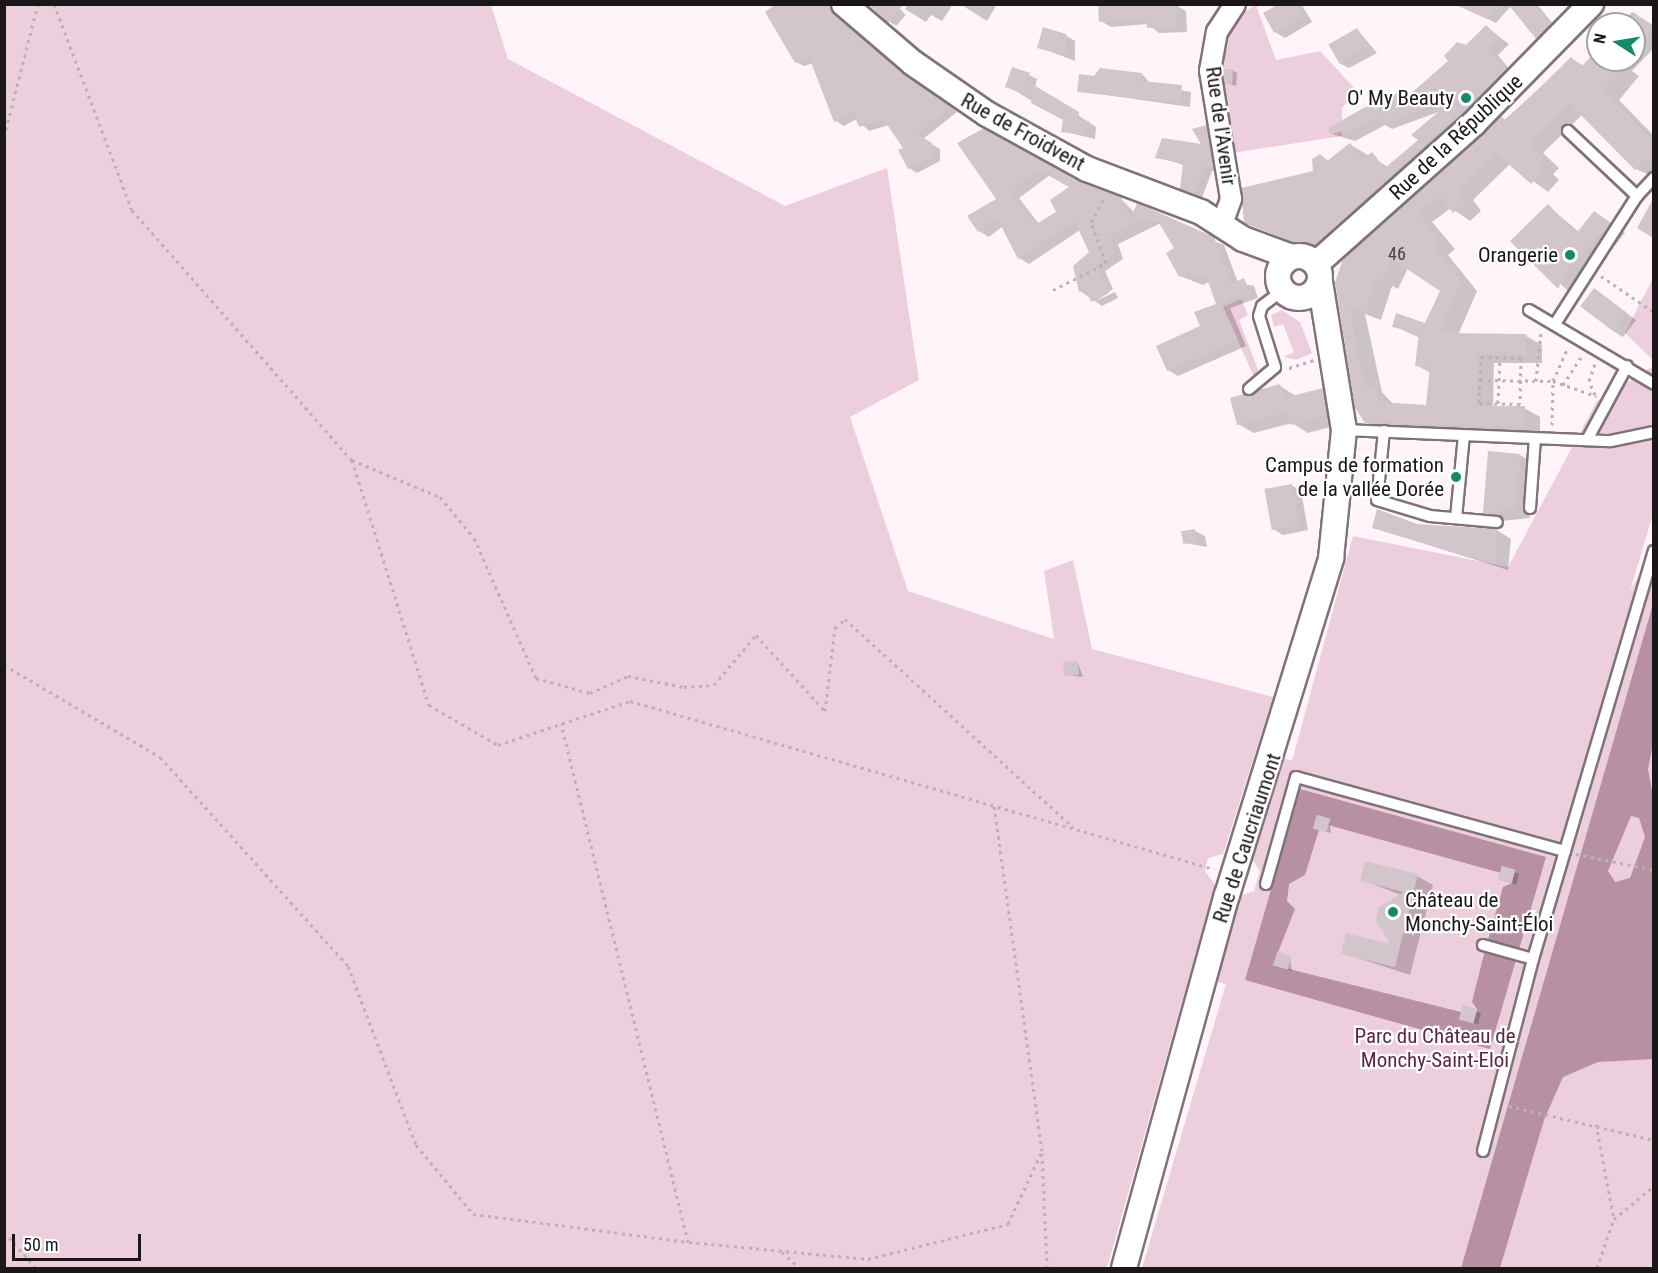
<!DOCTYPE html>
<html>
<head>
<meta charset="utf-8">
<style>
  body { margin:0 }
  #map { position:relative; width:1658px; height:1273px; overflow:hidden; background:#fff4f9; font-family:"Roboto Condensed",sans-serif }
  div>[style] { position:absolute }
  [style*='--x'] { left:calc(var(--x)*1px); top:calc(var(--y)*1px); width:calc(var(--w)*1px); rotate:calc(var(--a)*1deg) }
  .green>* { inset:0; background:#edcedc }
  .water>* { inset:0; background:#b890a3 }
  .shadow>* { inset:0; background:#0003 }
  .building>* { inset:0; background:#d2c5cb; transform-origin:0 0 }
  .path>* { height:3px; margin-top:-1.5px; transform-origin:0; background:repeating-linear-gradient(90deg,#bab1b5 0 3px,transparent 0 7.5px) }
  .roads { filter:drop-shadow(2px 0 #7f7379) drop-shadow(-2px 0 #7f7379) drop-shadow(0 2px #7f7379) drop-shadow(0 -2px #7f7379) }
  .service>* { height:10px; margin:-5px; padding:0 5px; transform-origin:5px; border-radius:5px; background:#fff }
  .minor>* { height:20px; margin:-10px; padding:0 10px; transform-origin:10px; border-radius:10px; background:#fff }
  .tertiary>* { height:24px; margin:-12px; padding:0 12px; transform-origin:12px; border-radius:12px; background:#fff }
  .tertiary>.ring { margin:-12px; padding:0; box-sizing:content-box; background:none; border:24px solid #fff; border-radius:50% }
  .dots>* { width:16px; height:16px; translate:-50% -50%; box-sizing:border-box; border:3px solid #fff; border-radius:50% }
  span { translate:-50% -50%; white-space:nowrap; text-align:center; line-height:1.15; -webkit-text-stroke:4.5px #fff; paint-order:stroke }
  .number-label { font-size:18px; color:#494246 }
  .number-label span { -webkit-text-stroke-width:0 }
  .poi-label { font-size:21px; color:#1b1719 }
  .right { translate:-100% -50%; text-align:right }
  .left { translate:0 -50%; text-align:left }
  .street-label { font-size:21px; color:#1b1719 }
  .park-label { font-size:21px; color:#5b2743 }
  .frame { position:absolute; inset:0; border:6px solid #1b1719; pointer-events:none }
  .north { position:absolute; left:1586px; top:12px; width:60px; height:60px; box-sizing:border-box; background:#fff; border:2px solid #a4a2a3; border-radius:50%; rotate:282deg; font-size:16px; font-weight:700; line-height:24px; text-align:center; color:#1b1719 }
  .north::after { content:''; display:block; margin:auto; width:21px; height:27px; background:#178969; clip-path:polygon(50% 0,100% 100%,50% 72%,0 100%) }
  .scale { position:absolute; left:12px; top:1234px; width:129px; height:27px; box-sizing:border-box; border:3px solid #1b1719; border-top:0; padding-left:8px; font-size:18px; line-height:21px; white-space:nowrap; color:#1b1719; -webkit-text-stroke:4px #fff; paint-order:stroke }
</style>
</head>
<body>
<div id="map">
  <div class="green">
    <i style="clip-path:polygon(5px 5px,491px 5px,508px 59px,785px 206px,887px 168px,919px 380px,850px 417px,908px 591px,1054px 639px,1044px 571px,1073px 560px,1092px 649px,1273px 697px,1223px 854px,1208px 858px,1205px 871px,1215px 885px,1107px 1268px,5px 1268px)"></i>
    <i style="clip-path:polygon(1256px 5px,1276px 60px,1320px 51px,1357px 91px,1342px 108px,1342px 136px,1226px 154px,1215px 68px,1232px 19px)"></i>
    <i style="clip-path:polygon(1653px 278px,1653px 360px,1625px 333px)"></i>
    <i style="clip-path:polygon(1241px 299px,1248px 315px,1239px 320px,1260px 375px,1254px 377px,1223px 307px)"></i>
    <i style="clip-path:polygon(1282px 310px,1300px 322px,1312px 353px,1296px 360px,1284px 357px,1294px 352px,1283px 324px,1274px 327px,1271px 315px)"></i>
    <i style="clip-path:polygon(1653px 366px,1653px 514px,1630px 591px,1653px 551px,1653px 1268px,1142px 1268px,1226px 984px,1215px 981px,1237px 897px,1254px 891px,1260px 871px,1250px 856px,1282px 757px,1292px 761px,1353px 536px,1508px 567px,1597px 401px)"></i>
  </div>
  <div class="water">
    <i style="clip-path:polygon(evenodd,1653px 604px,1654px 739px,1648px 769px,1654px 802px,1653px 1059px,1598px 1062px,1563px 1077px,1544px 1120px,1500px 1268px,1461px 1268px,1653px 604px,1631px 816px,1639px 818px,1645px 837px,1630px 878px,1615px 882px,1608px 871px,1631px 816px)"></i>
    <i style="clip-path:polygon(evenodd,1300px 789px,1546px 857px,1490px 1049px,1245px 980px,1300px 789px,1317px 815px,1330px 819px,1328px 825px,1501px 873px,1502px 866px,1515px 870px,1512px 883px,1503px 887px,1484px 954px,1472px 1002px,1477px 1009px,1473px 1023px,1461px 1012px,1273px 965px,1295px 909px,1287px 901px,1289px 884px,1305px 875px,1319px 830px,1313px 828px,1317px 815px)"></i>
  </div>
  <div class="shadow">
    <i style="clip-path:polygon(830px 4px,843px 21px,957px 112px,923px 139px,940px 149px,940px 161px,917px 173px,909px 168px,905px 148px,889px 125px,869px 131px,857px 119px,844px 126px,836px 121px,813px 63px,804px 66px,796px 62px)"></i>
    <i style="clip-path:polygon(895px 4px,906px 15px,896px 26px,889px 21px)"></i>
    <i style="clip-path:polygon(908px 4px,953px 4px,942px 21px,931px 15px,926px 22px,905px 9px)"></i>
    <i style="clip-path:polygon(960px 4px,994px 4px,996px 6px,987px 21px)"></i>
    <i style="clip-path:polygon(1282px 4px,1302px 5px,1312px 22px,1285px 38px,1275px 32px)"></i>
    <i style="clip-path:polygon(1537px 4px,1558px 30px,1545px 43px,1511px 6px,1496px 23px,1459px 5px)"></i>
    <i style="clip-path:polygon(1176px 5px,1186px 11px,1187px 32px,1159px 33px,1148px 24px,1111px 27px,1101px 21px)"></i>
    <i style="clip-path:polygon(evenodd,1632px 12px,1654px 26px,1654px 48px,1632px 71px,1639px 76px,1619px 100px,1654px 136px,1654px 177px,1636px 169px,1583px 114px,1543px 153px,1559px 168px,1553px 174px,1559px 180px,1548px 192px,1510px 164px,1473px 200px,1481px 211px,1470px 221px,1451px 208px,1432px 222px,1455px 249px,1448px 255px,1477px 291px,1458px 335px,1526px 336px,1542px 345px,1542px 363px,1494px 363px,1493px 408px,1524px 408px,1540px 417px,1540px 435px,1382px 432px,1366px 422px,1343px 265px,1572px 59px,1584px 66px,1598px 51px,1598px 60px,1634px 60px,1634px 24px,1622px 24px,1632px 12px,1408px 268px,1442px 290px,1426px 325px,1394px 326px,1420px 338px,1416px 365px,1431px 373px,1428px 406px,1393px 404px,1382px 392px,1365px 314px,1381px 320px,1392px 286px,1398px 289px,1408px 268px)"></i>
    <i style="clip-path:polygon(1486px 27px,1509px 44px,1498px 55px,1515px 76px,1331px 246px,1305px 247px,1245px 222px,1315px 172px,1320px 155px,1329px 161px,1351px 145px,1388px 167px,1421px 140px,1441px 111px,1392px 129px,1385px 125px,1355px 141px,1332px 134px,1407px 92px,1411px 95px)"></i>
    <i style="clip-path:polygon(1357px 29px,1377px 53px,1349px 68px,1339px 63px)"></i>
    <i style="clip-path:polygon(1065px 35px,1075px 41px,1075px 61px,1039px 47px)"></i>
    <i style="clip-path:polygon(1232px 70px,1237px 73px,1236px 86px,1226px 83px)"></i>
    <i style="clip-path:polygon(1142px 74px,1151px 84px,1191px 92px,1190px 107px,1078px 91px)"></i>
    <i style="clip-path:polygon(1029px 75px,1037px 79px,1035px 87px,1096px 127px,1095px 139px,1062px 131px,1064px 120px,1007px 86px)"></i>
    <i style="clip-path:polygon(1206px 126px,1215px 131px,1221px 171px,1212px 171px,1202px 198px,1182px 188px,1184px 165px,1156px 157px,1204px 146px)"></i>
    <i style="clip-path:polygon(evenodd,959px 143px,1120px 198px,1135px 213px,1224px 245px,1238px 283px,1254px 286px,1258px 298px,1230px 308px,1246px 346px,1178px 376px,1168px 370px,1218px 305px,1210px 281px,1203px 285px,1180px 276px,1176px 249px,1161px 223px,1118px 244px,1123px 259px,1105px 271px,1113px 289px,1096px 301px,1115px 292px,1118px 298px,1102px 306px,1080px 291px,1091px 252px,1080px 230px,1029px 264px,1019px 258px,1003px 226px,989px 237px,979px 231px,998px 199px,959px 143px,1050px 175px,1072px 187px,1059px 213px,1039px 224px,1019px 198px,1050px 175px)"></i>
    <i style="clip-path:polygon(1548px 206px,1579px 232px,1595px 213px,1625px 233px,1574px 296px,1512px 241px)"></i>
    <i style="clip-path:polygon(1595px 290px,1636px 320px,1623px 337px,1613px 331px)"></i>
    <i style="clip-path:polygon(1280px 386px,1296px 396px,1323px 389px,1338px 398px,1342px 424px,1308px 433px,1292px 423px,1254px 433px,1238px 424px)"></i>
    <i style="clip-path:polygon(1520px 455px,1535px 464px,1530px 518px,1500px 521px,1485px 512px)"></i>
    <i style="clip-path:polygon(1291px 485px,1301px 491px,1308px 530px,1283px 535px,1273px 529px)"></i>
    <i style="clip-path:polygon(1374px 528px,1498px 531px,1511px 539px,1508px 570px)"></i>
    <i style="clip-path:polygon(1195px 531px,1205px 536px,1207px 547px,1185px 543px)"></i>
    <i style="clip-path:polygon(1078px 663px,1083px 677px,1066px 675px)"></i>
    <i style="clip-path:polygon(1329px 820px,1331px 833px,1315px 828px)"></i>
    <i style="clip-path:polygon(1503px 868px,1519px 874px,1516px 885px,1501px 879px)"></i>
    <i style="clip-path:polygon(1417px 876px,1433px 885px,1410px 975px,1343px 953px,1393px 947px,1401px 895px,1362px 880px)"></i>
    <i style="clip-path:polygon(1290px 958px,1292px 971px,1275px 965px)"></i>
    <i style="clip-path:polygon(1464px 1007px,1481px 1013px,1478px 1024px,1465px 1021px)"></i>
  </div>
  <div class="building">
    <i style="clip-path:polygon(776px 4px,830px 4px,835px 15px,904px 74px,951px 106px,917px 134px,932px 143px,932px 157px,908px 169px,898px 150px,903px 148px,884px 120px,859px 127px,853px 112px,834px 122px,809px 57px,795px 63px,765px 12px)"></i>
    <i style="clip-path:polygon(868px 4px,904px 4px,888px 23px)"></i>
    <i style="clip-path:polygon(1098px 4px,1176px 4px,1178px 27px,1147px 28px,1146px 19px,1099px 22px)"></i>
    <i style="clip-path:polygon(1279px 4px,1296px 4px,1303px 17px,1274px 33px,1263px 13px)"></i>
    <i style="clip-path:polygon(1454px 4px,1501px 4px,1487px 19px)"></i>
    <i style="clip-path:polygon(1508px 4px,1533px 4px,1551px 25px,1536px 39px)"></i>
    <i style="clip-path:polygon(1634px 12px,1653px 30px,1644px 44px,1634px 35px)"></i>
    <i style="clip-path:polygon(1486px 25px,1500px 38px,1488px 49px,1506px 70px,1321px 240px,1293px 242px,1244px 223px,1241px 188px,1313px 171px,1312px 159px,1320px 154px,1327px 161px,1350px 143px,1363px 159px,1372px 152px,1385px 168px,1418px 140px,1411px 135px,1456px 97px,1381px 124px,1378px 118px,1344px 136px,1341px 131px,1331px 135px,1328px 128px,1383px 97px,1407px 91px,1409px 95px,1448px 61px,1444px 56px,1457px 42px,1466px 45px)"></i>
    <i style="clip-path:polygon(1043px 27px,1066px 34px,1066px 56px,1037px 48px)"></i>
    <i style="left:1357px;top:28px;width:22px;height:33px;rotate:60deg"></i>
    <i style="clip-path:polygon(evenodd,1598px 49px,1598px 60px,1616px 60px,1624px 66px,1604px 90px,1653px 141px,1653px 153px,1635px 170px,1569px 103px,1529px 143px,1544px 158px,1538px 164px,1544px 170px,1531px 184px,1496px 153px,1458px 191px,1466px 201px,1453px 213px,1440px 196px,1418px 213px,1440px 240px,1433px 246px,1462px 281px,1439px 333px,1526px 334px,1526px 355px,1478px 354px,1477px 406px,1525px 406px,1524px 427px,1365px 423px,1355px 408px,1335px 282px,1343px 259px,1501px 116px,1506px 121px,1571px 57px,1581px 67px,1598px 49px,1392px 259px,1440px 291px,1425px 323px,1396px 313px,1392px 327px,1419px 333px,1415px 366px,1430px 367px,1426px 405px,1379px 402px,1376px 387px,1368px 390px,1355px 347px,1350px 307px,1365px 312px,1376px 279px,1382px 281px,1392px 259px)"></i>
    <i style="clip-path:polygon(1012px 67px,1030px 73px,1027px 81px,1079px 112px,1078px 120px,1089px 121px,1087px 135px,1061px 132px,1063px 120px,1031px 103px,1033px 96px,1005px 87px)"></i>
    <i style="clip-path:polygon(1100px 68px,1142px 73px,1141px 81px,1182px 85px,1180px 103px,1077px 92px,1079px 74px,1094px 76px)"></i>
    <i style="clip-path:polygon(1223px 69px,1233px 69px,1232px 84px,1224px 84px)"></i>
    <i style="clip-path:polygon(1207px 125px,1214px 166px,1204px 167px,1193px 194px,1180px 189px,1183px 163px,1155px 158px,1162px 138px,1201px 144px,1192px 129px)"></i>
    <i style="clip-path:polygon(evenodd,984px 128px,1080px 182px,1121px 197px,1131px 219px,1137px 203px,1214px 237px,1231px 284px,1244px 278px,1250px 292px,1221px 303px,1238px 340px,1167px 371px,1156px 346px,1200px 326px,1194px 312px,1216px 304px,1205px 273px,1192px 280px,1189px 273px,1179px 277px,1166px 253px,1174px 248px,1158px 221px,1145px 217px,1109px 238px,1114px 254px,1096px 265px,1109px 293px,1091px 302px,1086px 288px,1079px 292px,1073px 266px,1089px 252px,1075px 222px,1018px 259px,997px 218px,978px 232px,967px 216px,996px 199px,957px 143px,984px 128px,1039px 170px,1069px 187px,1050px 200px,1056px 212px,1035px 225px,1010px 192px,1039px 170px)"></i>
    <i style="clip-path:polygon(1653px 199px,1653px 238px,1637px 228px)"></i>
    <i style="clip-path:polygon(1548px 204px,1576px 234px,1594px 211px,1611px 223px,1569px 268px,1558px 289px,1510px 241px)"></i>
    <i style="left:1594px;top:288px;width:41px;height:23px;rotate:37deg"></i>
    <i style="clip-path:polygon(1280px 384px,1284px 398px,1323px 388px,1327px 415px,1291px 425px,1288px 412px,1237px 425px,1230px 398px)"></i>
    <i style="clip-path:polygon(1488px 451px,1520px 454px,1515px 510px,1500px 508px,1499px 515px,1483px 513px)"></i>
    <i style="left:1292px;top:484px;width:42px;height:28px;rotate:80deg"></i>
    <i style="clip-path:polygon(1377px 509px,1417px 524px,1498px 529px,1495px 564px,1372px 528px)"></i>
    <i style="left:1195px;top:529px;width:13px;height:14px;rotate:81deg"></i>
    <i style="left:1078px;top:661px;width:14px;height:15px;rotate:86deg"></i>
    <i style="left:1317px;top:815px;width:14px;height:14px;rotate:17deg"></i>
    <i style="clip-path:polygon(1365px 861px,1418px 874px,1395px 967px,1341px 954px,1346px 933px,1390px 944px,1376px 920px,1379px 907px,1404px 892px,1360px 881px)"></i>
    <i style="left:1502px;top:866px;width:14px;height:14px;rotate:17deg"></i>
    <i style="left:1277px;top:952px;width:15px;height:14px;rotate:16deg"></i>
    <i style="left:1463px;top:1005px;width:15px;height:15px;rotate:16deg"></i>
  </div>
  <div class="path">
    <i style="--x:54;--y:4;--w:220;--a:69.3"></i>
    <i style="--x:132;--y:210;--w:333;--a:48.7"></i>
    <i style="--x:352;--y:460;--w:257;--a:72.6"></i>
    <i style="--x:429;--y:705;--w:80;--a:30.1"></i>
    <i style="--x:498;--y:745;--w:139;--a:-18.4"></i>
    <i style="--x:630;--y:701;--w:608;--a:16.05"></i>
    <i style="--x:4;--y:137;--w:137;--a:-75.7"></i>
    <i style="--x:1601;--y:276;--w:64;--a:34.2"></i>
    <i style="--x:1053;--y:290;--w:59;--a:-27"></i>
    <i style="--x:1106;--y:263;--w:44;--a:-110.1"></i>
    <i style="--x:1091;--y:222;--w:29;--a:-61"></i>
    <i style="--x:1481;--y:357;--w:40;--a:1.4"></i>
    <i style="--x:1521;--y:358;--w:46;--a:91.2"></i>
    <i style="--x:1520;--y:404;--w:41;--a:-178.6"></i>
    <i style="--x:1479;--y:403;--w:46;--a:-87.5"></i>
    <i style="--x:1289;--y:368;--w:26;--a:-18"></i>
    <i style="--x:1480;--y:380;--w:73;--a:0.8"></i>
    <i style="--x:1553;--y:381;--w:46;--a:19.2"></i>
    <i style="--x:1536;--y:381;--w:49;--a:-84.2"></i>
    <i style="--x:1563;--y:385;--w:35;--a:-57"></i>
    <i style="--x:1595;--y:395;--w:15;--a:-113"></i>
    <i style="--x:1589;--y:381;--w:18;--a:-71"></i>
    <i style="--x:1498;--y:403;--w:45;--a:-87.5"></i>
    <i style="--x:1552;--y:425;--w:44;--a:-88.7"></i>
    <i style="--x:1553;--y:381;--w:36;--a:-66"></i>
    <i style="--x:352;--y:460;--w:95;--a:22.8"></i>
    <i style="--x:440;--y:497;--w:53;--a:50.3"></i>
    <i style="--x:474;--y:538;--w:153;--a:66.1"></i>
    <i style="--x:536;--y:678;--w:56;--a:15.5"></i>
    <i style="--x:590;--y:693;--w:42;--a:-24.1"></i>
    <i style="--x:628;--y:676;--w:57;--a:11.1"></i>
    <i style="--x:684;--y:687;--w:30;--a:-4"></i>
    <i style="--x:714;--y:685;--w:65;--a:-50"></i>
    <i style="--x:756;--y:635;--w:103;--a:47.8"></i>
    <i style="--x:825;--y:711;--w:84;--a:-83.1"></i>
    <i style="--x:835;--y:628;--w:13;--a:-42"></i>
    <i style="--x:845;--y:619;--w:309;--a:42.4"></i>
    <i style="--x:4;--y:665;--w:181;--a:30.5"></i>
    <i style="--x:160;--y:757;--w:281;--a:48"></i>
    <i style="--x:348;--y:966;--w:191;--a:69.2"></i>
    <i style="--x:416;--y:1145;--w:89;--a:50.4"></i>
    <i style="--x:473;--y:1214;--w:217;--a:7.4"></i>
    <i style="--x:688;--y:1242;--w:534;--a:-103.75"></i>
    <i style="--x:1576;--y:854;--w:80;--a:11.6"></i>
    <i style="--x:1509;--y:1106;--w:149;--a:13.2"></i>
    <i style="--x:1596;--y:1124;--w:97;--a:79.3"></i>
    <i style="--x:1042;--y:1153;--w:115;--a:87.5"></i>
    <i style="--x:4;--y:1232;--w:48;--a:48.4"></i>
    <i style="--x:689;--y:1242;--w:180;--a:5.4"></i>
    <i style="--x:868;--y:1259;--w:144;--a:-14"></i>
    <i style="--x:1008;--y:1224;--w:81;--a:-65"></i>
    <i style="--x:1042;--y:1151;--w:349;--a:-97.9"></i>
    <i style="--x:782;--y:1252;--w:24;--a:42"></i>
    <i style="--x:1597;--y:1268;--w:52;--a:-70.9"></i>
    <i style="--x:1614;--y:1219;--w:52;--a:-39.5"></i>
  </div>
  <div class="roads">
    <div class="service">
      <i style="--x:1637;--y:196;--w:25;--a:-47"></i>
      <i style="--x:1529;--y:310;--w:145;--a:30.6"></i>
      <i style="--x:1555;--y:324;--w:152;--a:-57.4"></i>
      <i style="--x:1637;--y:196;--w:95;--a:-136.7"></i>
      <i style="--x:1249;--y:389;--w:34;--a:-40"></i>
      <i style="--x:1275;--y:367;--w:53;--a:-107.4"></i>
      <i style="--x:1259;--y:316;--w:10;--a:-73"></i>
      <i style="--x:1262;--y:306;--w:26;--a:-37"></i>
      <i style="--x:1344;--y:430;--w:267;--a:2.4"></i>
      <i style="--x:1611;--y:441;--w:44;--a:-11.8"></i>
      <i style="--x:1384;--y:431;--w:69;--a:95.8"></i>
      <i style="--x:1377;--y:500;--w:55;--a:16.8"></i>
      <i style="--x:1430;--y:516;--w:67;--a:5.1"></i>
      <i style="--x:1587;--y:440;--w:84;--a:-61.6"></i>
      <i style="--x:1530;--y:508;--w:70;--a:-85.9"></i>
      <i style="--x:1456;--y:518;--w:83;--a:-84.5"></i>
      <i style="--x:1266;--y:884;--w:111;--a:-74.3"></i>
      <i style="--x:1296;--y:777;--w:279;--a:15.4"></i>
      <i style="--x:1565;--y:851;--w:313;--a:-73.5"></i>
      <i style="--x:1533;--y:959;--w:113;--a:-73.5"></i>
      <i style="--x:1483;--y:1151;--w:198;--a:-75.4"></i>
      <i style="--x:1533;--y:959;--w:52;--a:-164.4"></i>
    </div>
    <div class="minor">
      <i style="--x:1222;--y:224;--w:27;--a:-70"></i>
      <i style="--x:1231;--y:199;--w:130;--a:-99.3"></i>
      <i style="--x:1210;--y:71;--w:40;--a:-80"></i>
      <i style="--x:1217;--y:32;--w:33;--a:-57"></i>
    </div>
    <div class="tertiary">
      <i style="--x:844;--y:4;--w:91;--a:40.5"></i>
      <i style="--x:913;--y:63;--w:90;--a:34.6"></i>
      <i style="--x:987;--y:114;--w:114;--a:28.8"></i>
      <i style="--x:1087;--y:169;--w:122;--a:20.7"></i>
      <i style="--x:1201;--y:212;--w:50;--a:32.7"></i>
      <i style="--x:1243;--y:239;--w:52;--a:20.2"></i>
      <i class="ring" style="left:1278px;top:256px;width:18px;height:18px"></i>
      <i style="--x:1316;--y:264;--w:212;--a:-41.7"></i>
      <i style="--x:1474;--y:123;--w:167;--a:-45.5"></i>
      <i style="--x:1124;--y:1268;--w:387;--a:-74.6"></i>
      <i style="--x:1227;--y:895;--w:353;--a:-72.8"></i>
      <i style="--x:1331;--y:558;--w:129;--a:-84.2"></i>
      <i style="--x:1344;--y:430;--w:151;--a:-99.2"></i>
    </div>
  </div>
  <div class="dots">
    <i style="left:1466px;top:98px;background:#178969"></i>
    <i style="left:1570px;top:255px;background:#178969"></i>
    <i style="left:1456px;top:477px;background:#178969"></i>
    <i style="left:1393px;top:912px;background:#178969"></i>
  </div>
  <div class="number-label">
    <span style="left:1397px;top:254px">46</span>
  </div>
  <div class="poi-label">
    <span class="right" style="left:1454px;top:98px">O' My Beauty</span>
    <span class="right" style="left:1558px;top:255px">Orangerie</span>
    <span class="right" style="left:1444px;top:477px">Campus de formation<br>de la vallée Dorée</span>
    <span class="left" style="left:1405px;top:912px">Château de<br>Monchy-Saint-Éloi</span>
  </div>
  <div class="street-label">
    <span style="left:1221px;top:126px;rotate:82deg">Rue de l'Avenir</span>
    <span style="left:1023px;top:132px;rotate:29deg">Rue de Froidvent</span>
    <span style="left:1456px;top:137px;rotate:-43deg">Rue de la République</span>
    <span style="left:1247px;top:838px;rotate:-72deg">Rue de Caucriaumont</span>
  </div>
  <div class="park-label">
    <span style="left:1435px;top:1048px">Parc du Château de<br>Monchy-Saint-Eloi</span>
  </div>
  <div class="frame"></div>
  <div class="north">N</div>
  <div class="scale">50 m</div>
</div>
</body>
</html>
